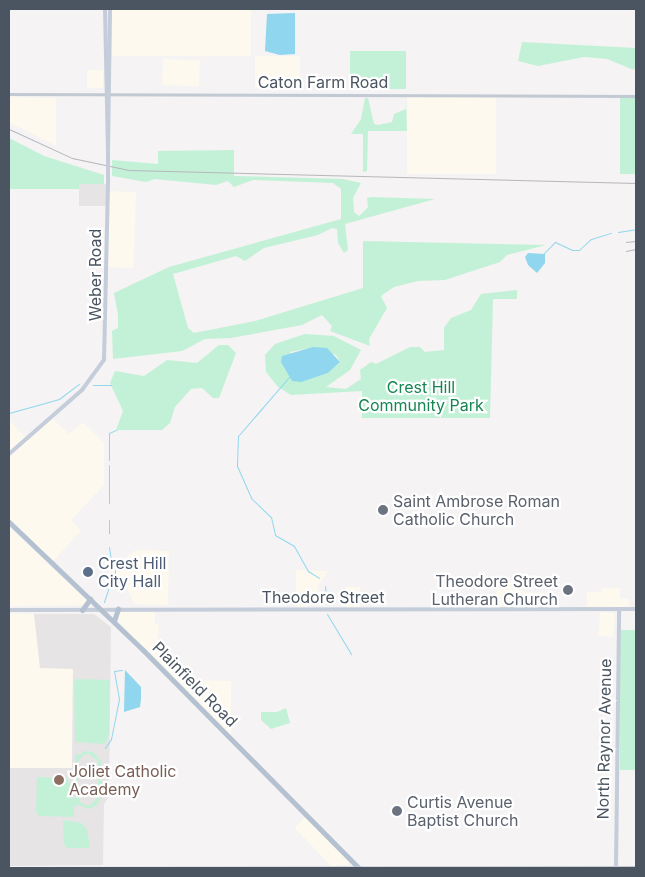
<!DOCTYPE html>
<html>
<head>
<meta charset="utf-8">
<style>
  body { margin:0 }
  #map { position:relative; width:645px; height:877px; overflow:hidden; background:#f5f3f3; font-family:Inter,sans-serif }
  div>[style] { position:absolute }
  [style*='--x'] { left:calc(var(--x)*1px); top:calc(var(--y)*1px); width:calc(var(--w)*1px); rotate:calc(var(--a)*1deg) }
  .commercial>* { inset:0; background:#fdf9ef; transform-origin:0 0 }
  .education>* { inset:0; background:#e6e4e5; transform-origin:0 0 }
  .green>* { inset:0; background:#c3f1d7; transform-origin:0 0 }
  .water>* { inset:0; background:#90d6ee }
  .stream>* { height:1px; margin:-0.5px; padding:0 0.5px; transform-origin:0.5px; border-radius:0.5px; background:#90d6ee }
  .tertiary>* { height:3px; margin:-1.5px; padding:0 1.5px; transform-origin:1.5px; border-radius:1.5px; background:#c1c9d2 }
  .secondary>* { height:4px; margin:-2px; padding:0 2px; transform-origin:2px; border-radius:2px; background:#c4cdd9 }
  .primary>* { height:5px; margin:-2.5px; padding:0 2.5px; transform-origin:2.5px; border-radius:2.5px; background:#b3c1d1 }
  .rail>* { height:1px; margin:-0.5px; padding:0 0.5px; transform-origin:0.5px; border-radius:0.5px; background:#b5b7bd }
  .secondary-bridge>* { height:4px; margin:-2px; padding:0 2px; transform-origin:2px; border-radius:2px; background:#c4cdd9 }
  .dots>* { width:14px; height:14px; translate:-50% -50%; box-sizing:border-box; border:2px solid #fff; border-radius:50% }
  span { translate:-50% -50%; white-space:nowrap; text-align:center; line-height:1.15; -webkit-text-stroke:4.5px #fff; paint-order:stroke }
  .street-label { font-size:16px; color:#4a5561 }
  .park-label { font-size:16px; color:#178653 }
  .worship-label { font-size:16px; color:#5b616d }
  .left { translate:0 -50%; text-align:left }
  .right { translate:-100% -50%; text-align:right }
  .service-label { font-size:16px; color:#4e5e75 }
  .education-label { font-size:16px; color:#785e54 }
  .frame { position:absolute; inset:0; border:10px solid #4a5561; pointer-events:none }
</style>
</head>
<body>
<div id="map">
  <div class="commercial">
    <i style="left:112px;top:9px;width:139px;height:47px"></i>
    <i style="left:255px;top:56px;width:45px;height:32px"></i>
    <i style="left:163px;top:59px;width:37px;height:26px;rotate:2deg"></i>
    <i style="left:87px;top:70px;width:16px;height:18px"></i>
    <i style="clip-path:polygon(9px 97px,56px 98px,56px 146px,9px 122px)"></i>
    <i style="left:407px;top:97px;width:89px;height:77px"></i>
    <i style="left:108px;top:191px;width:28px;height:76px;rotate:2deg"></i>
    <i style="clip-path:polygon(51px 417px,69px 434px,83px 422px,104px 443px,104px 485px,71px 520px,81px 531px,52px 562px,9px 521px,9px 456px)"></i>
    <i style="clip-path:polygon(9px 420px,26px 438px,11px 451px,9px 449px)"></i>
    <i style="clip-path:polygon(9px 527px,92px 605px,9px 606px)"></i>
    <i style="clip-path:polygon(136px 550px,169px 551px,168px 605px,134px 604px,126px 586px,111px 568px)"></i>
    <i style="clip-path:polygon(296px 570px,328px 571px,318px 586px,317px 605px,296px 607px)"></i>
    <i style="clip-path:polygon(513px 579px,522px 579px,523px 592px,550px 593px,550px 607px,492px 606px,491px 602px,498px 588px)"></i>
    <i style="left:346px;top:587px;width:14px;height:20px"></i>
    <i style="clip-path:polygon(602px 588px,620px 588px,620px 598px,629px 599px,629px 607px,587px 607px,587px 592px,602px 592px)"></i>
    <i style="clip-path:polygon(114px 612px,155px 612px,155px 624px,159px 625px,158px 644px,180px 666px,191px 668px,190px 680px,231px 681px,231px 736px,134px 638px,114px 616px)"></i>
    <i style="left:600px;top:612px;width:15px;height:24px;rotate:4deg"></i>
    <i style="clip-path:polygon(9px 613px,34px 614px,40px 668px,73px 668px,72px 768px,9px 768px)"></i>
    <i style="clip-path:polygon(305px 817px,349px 862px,348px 865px,331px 866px,295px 828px)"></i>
  </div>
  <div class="education">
    <i style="left:79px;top:184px;width:28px;height:22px"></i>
    <i style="clip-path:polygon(34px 614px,94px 614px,111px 627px,109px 797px,104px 804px,103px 865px,9px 866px,9px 768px,72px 768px,73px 669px,40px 668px)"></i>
  </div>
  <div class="green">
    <i style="clip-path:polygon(522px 42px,636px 48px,636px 66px,634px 70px,607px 59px,584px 57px,538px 66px,518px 61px)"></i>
    <i style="left:350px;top:51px;width:56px;height:38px"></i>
    <i style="clip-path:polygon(406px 97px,407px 131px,368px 131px,367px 171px,363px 172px,363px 134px,351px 134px,361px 119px,365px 98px,368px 98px,374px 124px,378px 125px,392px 122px,394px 114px,406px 109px)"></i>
    <i style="left:620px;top:97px;width:16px;height:77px"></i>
    <i style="clip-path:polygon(9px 138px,44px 156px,104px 175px,104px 184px,79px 184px,79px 189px,9px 189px)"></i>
    <i style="clip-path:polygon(234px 150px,234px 176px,343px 179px,361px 183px,353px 198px,354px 212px,359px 216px,368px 207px,367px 198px,371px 197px,435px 199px,345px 224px,348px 250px,344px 253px,338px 243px,337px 229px,332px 228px,318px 235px,264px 248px,245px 261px,236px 256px,173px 274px,188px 328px,194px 333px,255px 321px,363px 288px,363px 241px,546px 245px,507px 255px,500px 262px,445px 280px,418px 281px,394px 287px,381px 296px,387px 308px,369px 339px,370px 346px,330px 331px,332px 326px,322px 315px,302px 325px,231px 338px,205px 339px,182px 351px,113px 359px,112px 331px,118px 328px,118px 315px,114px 293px,169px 267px,341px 219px,341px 189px,333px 183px,253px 180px,234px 187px,228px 181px,216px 185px,155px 179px,146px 182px,112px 176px,112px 160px,158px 164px,158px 151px)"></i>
    <i style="clip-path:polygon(evenodd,517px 290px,517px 299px,493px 299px,490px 418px,362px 418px,362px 391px,291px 395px,278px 387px,266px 372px,265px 355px,275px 344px,305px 334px,334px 336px,361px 350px,350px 370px,326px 387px,346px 389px,361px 379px,360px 370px,371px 362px,376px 364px,410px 347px,420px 347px,425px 352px,444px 350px,444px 328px,451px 318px,471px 310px,481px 294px,517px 290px,311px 348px,336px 355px,340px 362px,328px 373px,308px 379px,290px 352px,311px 348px)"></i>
    <i style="clip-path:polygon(219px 345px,228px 345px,236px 353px,219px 398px,213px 398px,202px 388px,191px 389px,175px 407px,170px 423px,162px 430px,116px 430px,123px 411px,110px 383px,115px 371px,144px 376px,167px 360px,197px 363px)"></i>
    <i style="left:620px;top:630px;width:16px;height:140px"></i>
    <i style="clip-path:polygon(77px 679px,110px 680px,109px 734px,105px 744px,75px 742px,74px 682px)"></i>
    <i style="clip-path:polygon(286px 708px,290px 723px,271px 729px,261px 720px,261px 712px,277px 712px)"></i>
    <i style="clip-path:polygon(evenodd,84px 751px,93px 752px,101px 761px,101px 796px,98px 804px,90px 809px,78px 805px,74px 807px,74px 817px,39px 816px,36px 812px,37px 777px,66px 778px,72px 787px,75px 802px,75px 753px,79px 755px,84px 751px,89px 754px,98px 761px,98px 797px,89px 806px,81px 803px,78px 795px,78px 762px,83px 755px,89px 754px)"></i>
    <i style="clip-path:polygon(63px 820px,81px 823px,87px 829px,90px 848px,67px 848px,64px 844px)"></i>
  </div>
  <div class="water">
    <i style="clip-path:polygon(295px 13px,295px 54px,280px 55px,265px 51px,267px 14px)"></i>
    <i style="clip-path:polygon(528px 253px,545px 254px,545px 263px,537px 273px,528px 265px,525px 257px)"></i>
    <i style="clip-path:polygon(313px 347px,327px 348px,340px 362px,328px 373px,301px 382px,292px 381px,281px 362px,282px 356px)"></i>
    <i style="clip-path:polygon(125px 670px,141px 687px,141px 699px,140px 707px,124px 712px)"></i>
  </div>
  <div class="stream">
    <i style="--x:618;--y:232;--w:18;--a:-9"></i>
    <i style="--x:544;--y:253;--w:16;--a:-45"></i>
    <i style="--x:555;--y:242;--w:19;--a:25"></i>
    <i style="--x:572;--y:250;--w:7;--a:0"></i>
    <i style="--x:579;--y:250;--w:16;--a:-43"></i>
    <i style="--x:591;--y:239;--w:21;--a:-17"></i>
    <i style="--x:289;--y:377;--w:78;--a:130.8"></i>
    <i style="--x:238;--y:436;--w:30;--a:92"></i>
    <i style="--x:237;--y:466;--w:35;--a:66"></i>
    <i style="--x:251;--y:498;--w:28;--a:44"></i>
    <i style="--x:271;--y:517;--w:18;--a:77"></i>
    <i style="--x:275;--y:535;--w:22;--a:30"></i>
    <i style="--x:294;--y:546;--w:29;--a:61"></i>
    <i style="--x:308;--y:571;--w:13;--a:32"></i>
    <i style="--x:93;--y:385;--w:18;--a:0"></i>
    <i style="--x:9;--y:413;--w:52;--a:-15.6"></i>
    <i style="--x:59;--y:399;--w:25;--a:-37"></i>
    <i style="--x:109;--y:460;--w:27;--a:-90"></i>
    <i style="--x:109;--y:433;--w:8;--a:-23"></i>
    <i style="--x:109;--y:503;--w:38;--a:-90"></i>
    <i style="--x:109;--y:520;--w:13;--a:90"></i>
    <i style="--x:109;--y:547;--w:19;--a:81"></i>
    <i style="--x:115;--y:570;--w:3;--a:90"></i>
    <i style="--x:325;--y:586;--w:16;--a:83"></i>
    <i style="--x:104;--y:602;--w:23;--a:-72"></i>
    <i style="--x:327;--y:614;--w:47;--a:59"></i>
    <i style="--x:105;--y:748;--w:11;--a:-56"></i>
    <i style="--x:111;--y:739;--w:41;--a:-78.7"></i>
    <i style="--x:119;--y:699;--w:28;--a:-100"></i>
    <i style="--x:114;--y:671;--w:8;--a:-7"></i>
  </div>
  <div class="tertiary">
    <i style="--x:9;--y:94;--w:627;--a:0.18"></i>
    <i style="--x:9;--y:868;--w:627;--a:-0.09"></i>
  </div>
  <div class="secondary">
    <i style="--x:105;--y:9;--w:149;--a:88.8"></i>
    <i style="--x:108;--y:152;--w:143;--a:-89.2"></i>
    <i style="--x:9;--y:454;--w:97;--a:-41.2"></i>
    <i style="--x:82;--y:390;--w:37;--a:-54"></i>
    <i style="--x:104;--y:360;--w:182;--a:-88.7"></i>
    <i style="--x:9;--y:610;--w:627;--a:-0.09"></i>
    <i style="--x:616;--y:868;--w:259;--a:-89.3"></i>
  </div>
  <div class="primary">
    <i style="--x:9;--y:522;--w:185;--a:43.7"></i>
    <i style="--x:143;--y:650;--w:307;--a:45.3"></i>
    <i style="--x:82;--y:610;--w:14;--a:-54"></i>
    <i style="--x:114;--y:621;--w:13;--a:-72"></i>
  </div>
  <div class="rail">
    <i style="--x:9;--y:129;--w:69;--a:24.7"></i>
    <i style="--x:72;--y:158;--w:58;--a:11.9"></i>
    <i style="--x:129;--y:170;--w:507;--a:1.47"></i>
    <i style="--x:626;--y:242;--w:10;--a:-6"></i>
    <i style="--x:626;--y:251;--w:10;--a:-11"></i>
  </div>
  <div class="secondary-bridge">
    <i style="--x:108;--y:178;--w:20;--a:-90"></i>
  </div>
  <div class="dots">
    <i style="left:383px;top:510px;background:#6b7280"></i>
    <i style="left:88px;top:572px;background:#5c6f8a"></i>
    <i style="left:568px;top:590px;background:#6b7280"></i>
    <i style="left:59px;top:780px;background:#8d6e63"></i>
    <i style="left:397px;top:811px;background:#6b7280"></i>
  </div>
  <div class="street-label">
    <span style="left:323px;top:82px">Caton Farm Road</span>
    <span style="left:95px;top:275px;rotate:-90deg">Weber Road</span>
    <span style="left:323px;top:597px">Theodore Street</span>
    <span style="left:195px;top:684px;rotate:45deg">Plainfield Road</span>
    <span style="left:604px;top:739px;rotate:-89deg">North Raynor Avenue</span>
  </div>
  <div class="park-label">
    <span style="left:421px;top:396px">Crest Hill<br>Community Park</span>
  </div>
  <div class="worship-label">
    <span class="left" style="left:393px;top:510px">Saint Ambrose Roman<br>Catholic Church</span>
    <span class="right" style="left:558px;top:590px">Theodore Street<br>Lutheran Church</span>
    <span class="left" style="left:407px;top:811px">Curtis Avenue<br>Baptist Church</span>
  </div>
  <div class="service-label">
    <span class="left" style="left:98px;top:572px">Crest Hill<br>City Hall</span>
  </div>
  <div class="education-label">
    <span class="left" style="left:69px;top:780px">Joliet Catholic<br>Academy</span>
  </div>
  <div class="frame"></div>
</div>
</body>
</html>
